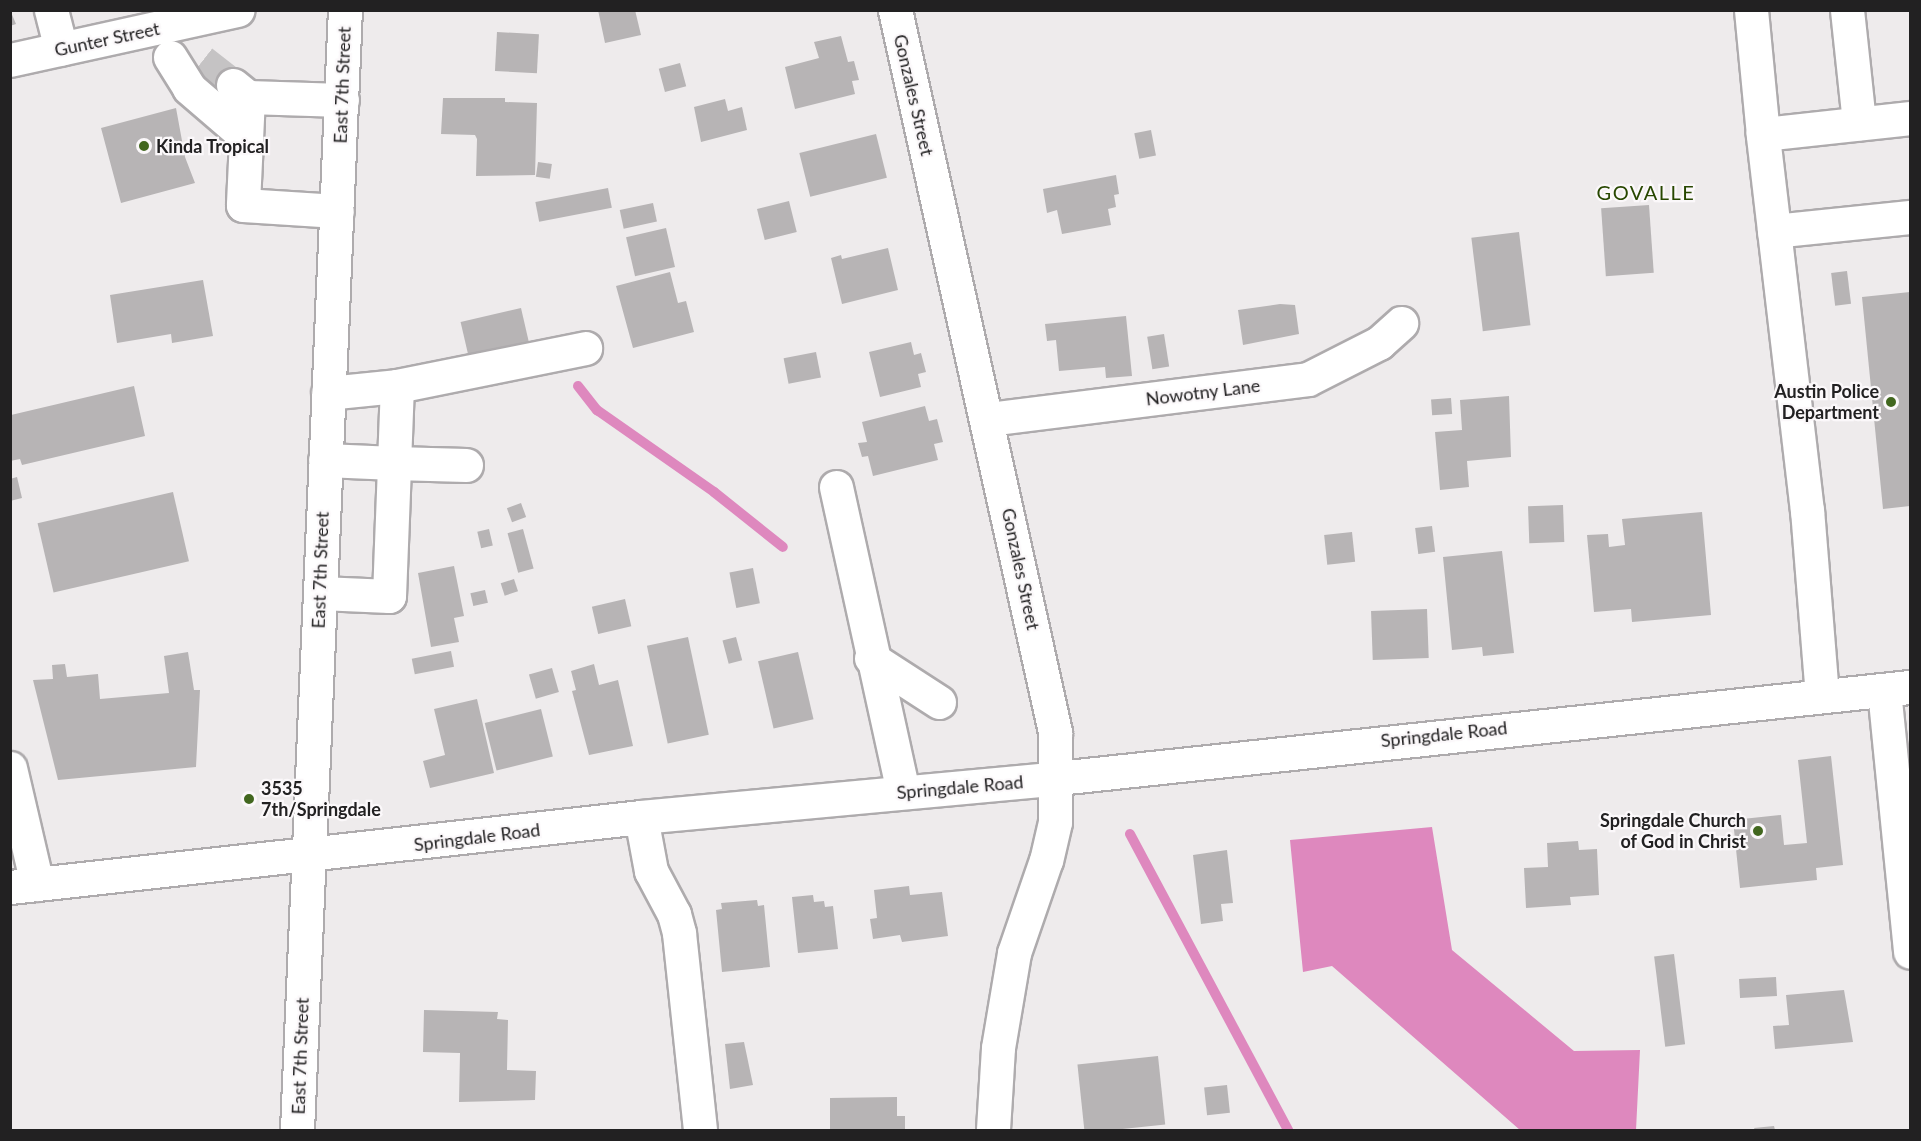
<!DOCTYPE html>
<html>
<head>
<meta charset="utf-8">
<style>
  body { margin:0 }
  #map { position:relative; width:1921px; height:1141px; overflow:hidden; background:#eeebec; font-family:Lato,sans-serif }
  div>[style] { position:absolute }
  [style*='--x'] { left:calc(var(--x)*1px); top:calc(var(--y)*1px); width:calc(var(--w)*1px); rotate:calc(var(--a)*1deg) }
  .water>* { inset:0; background:#de88be }
  .stream>* { height:10px; margin:-5px; padding:0 5px; transform-origin:5px; border-radius:5px; background:#de88be }
  .building>* { inset:0; background:#b7b4b5; transform-origin:0 0 }
  .minor-tunnel>* { height:33px; margin-top:-16.5px; transform-origin:0; background:repeating-linear-gradient(90deg,#c5c3c4 0 33px,transparent 0 49px) }
  .roads { filter:drop-shadow(2px 0 #aeabad) drop-shadow(-2px 0 #aeabad) drop-shadow(0 2px #aeabad) drop-shadow(0 -2px #aeabad) }
  .minor>* { height:33px; margin:-16.5px; padding:0 16.5px; transform-origin:16.5px; border-radius:16.5px; background:#fff }
  .major>* { height:33px; margin:-16.5px; padding:0 16.5px; transform-origin:16.5px; border-radius:16.5px; background:#fff }
  .dots>* { width:16px; height:16px; translate:-50% -50%; box-sizing:border-box; border:3px solid #fbf8fa; border-radius:50% }
  span { translate:-50% -50%; white-space:nowrap; text-align:center; line-height:1.15; -webkit-text-stroke:4.5px #fbf8fa; paint-order:stroke }
  .street-label { font-size:18px; color:#222122 }
  .poi-label { font-size:18px; color:#222122; font-weight:700 }
  .left { translate:0 -50%; text-align:left }
  .right { translate:-100% -50%; text-align:right }
  .neighbourhood-label { font-size:20px; color:#274700; letter-spacing:1.5px }
  .frame { position:absolute; inset:0; border:12px solid #222122; pointer-events:none }
</style>
</head>
<body>
<div id="map">
  <div class="water">
    <i style="clip-path:polygon(1432px 827px,1452px 950px,1574px 1051px,1640px 1050px,1636px 1130px,1520px 1130px,1332px 966px,1303px 972px,1290px 840px)"></i>
  </div>
  <div class="stream">
    <i style="--x:578;--y:386;--w:31;--a:52"></i>
    <i style="--x:597;--y:410;--w:143;--a:35"></i>
    <i style="--x:714;--y:492;--w:88;--a:38.6"></i>
    <i style="--x:1130;--y:834;--w:336;--a:61.9"></i>
  </div>
  <div class="building">
    <i style="clip-path:polygon(10px 10px,16px 24px,10px 26px)"></i>
    <i style="clip-path:polygon(598px 10px,635px 10px,641px 35px,605px 43px)"></i>
    <i style="left:497px;top:32px;width:42px;height:39px;rotate:3deg"></i>
    <i style="clip-path:polygon(841px 36px,848px 62px,854px 61px,859px 80px,852px 81px,855px 94px,795px 109px,785px 67px,819px 58px,814px 42px)"></i>
    <i style="left:680px;top:63px;width:24px;height:22px;rotate:75deg"></i>
    <i style="clip-path:polygon(443px 98px,505px 98px,505px 102px,537px 103px,535px 175px,476px 176px,477px 139px,475px 135px,441px 134px)"></i>
    <i style="clip-path:polygon(725px 99px,728px 111px,742px 107px,747px 130px,701px 142px,694px 107px)"></i>
    <i style="clip-path:polygon(176px 108px,185px 157px,195px 183px,121px 203px,101px 128px)"></i>
    <i style="left:1151px;top:130px;width:26px;height:17px;rotate:79deg"></i>
    <i style="left:876px;top:134px;width:45px;height:79px;rotate:76deg"></i>
    <i style="left:538px;top:162px;width:14px;height:15px;rotate:8deg"></i>
    <i style="clip-path:polygon(1116px 175px,1119px 194px,1114px 195px,1116px 207px,1108px 209px,1111px 225px,1062px 234px,1057px 210px,1047px 213px,1043px 189px)"></i>
    <i style="left:608px;top:188px;width:20px;height:74px;rotate:79deg"></i>
    <i style="left:789px;top:201px;width:32px;height:33px;rotate:76deg"></i>
    <i style="left:653px;top:203px;width:19px;height:34px;rotate:78deg"></i>
    <i style="left:1649px;top:205px;width:68px;height:48px;rotate:86deg"></i>
    <i style="left:666px;top:228px;width:40px;height:41px;rotate:77deg"></i>
    <i style="left:1519px;top:232px;width:94px;height:48px;rotate:83deg"></i>
    <i style="clip-path:polygon(888px 248px,898px 290px,842px 304px,831px 258px,841px 255px,842px 259px)"></i>
    <i style="left:1847px;top:271px;width:33px;height:16px;rotate:83deg"></i>
    <i style="clip-path:polygon(670px 272px,678px 303px,686px 301px,694px 332px,633px 348px,616px 286px)"></i>
    <i style="clip-path:polygon(203px 280px,213px 336px,172px 343px,171px 334px,117px 343px,110px 295px)"></i>
    <i style="clip-path:polygon(1910px 292px,1910px 506px,1883px 509px,1862px 297px)"></i>
    <i style="clip-path:polygon(1280px 304px,1295px 305px,1299px 334px,1243px 345px,1238px 310px)"></i>
    <i style="left:521px;top:308px;width:43px;height:62px;rotate:77deg"></i>
    <i style="clip-path:polygon(1126px 316px,1132px 376px,1106px 378px,1105px 367px,1059px 371px,1056px 340px,1047px 341px,1045px 324px)"></i>
    <i style="left:1164px;top:334px;width:33px;height:17px;rotate:81deg"></i>
    <i style="clip-path:polygon(911px 342px,914px 355px,921px 353px,926px 372px,918px 374px,921px 387px,880px 397px,869px 352px)"></i>
    <i style="left:816px;top:352px;width:26px;height:33px;rotate:79deg"></i>
    <i style="clip-path:polygon(134px 386px,145px 436px,22px 465px,20px 459px,10px 461px,11px 415px)"></i>
    <i style="clip-path:polygon(1509px 396px,1511px 457px,1467px 461px,1469px 487px,1440px 490px,1435px 432px,1462px 430px,1460px 400px)"></i>
    <i style="left:1451px;top:398px;width:16px;height:20px;rotate:86deg"></i>
    <i style="clip-path:polygon(925px 406px,929px 421px,937px 419px,943px 442px,934px 444px,938px 460px,873px 476px,868px 456px,862px 457px,858px 443px,867px 442px,862px 422px)"></i>
    <i style="clip-path:polygon(17px 477px,22px 498px,10px 501px,10px 479px)"></i>
    <i style="left:173px;top:492px;width:71px;height:139px;rotate:77deg"></i>
    <i style="left:521px;top:503px;width:15px;height:15px;rotate:70deg"></i>
    <i style="left:1563px;top:505px;width:37px;height:35px;rotate:88deg"></i>
    <i style="clip-path:polygon(1702px 512px,1711px 615px,1632px 622px,1631px 609px,1594px 612px,1587px 535px,1608px 534px,1609px 547px,1625px 545px,1622px 519px)"></i>
    <i style="left:1432px;top:526px;width:26px;height:17px;rotate:83deg"></i>
    <i style="left:489px;top:529px;width:17px;height:12px;rotate:77deg"></i>
    <i style="left:523px;top:529px;width:41px;height:16px;rotate:75deg"></i>
    <i style="left:1352px;top:532px;width:30px;height:28px;rotate:84deg"></i>
    <i style="clip-path:polygon(1502px 551px,1514px 653px,1483px 656px,1482px 647px,1452px 650px,1443px 557px)"></i>
    <i style="clip-path:polygon(454px 566px,464px 616px,454px 618px,459px 642px,431px 647px,418px 573px)"></i>
    <i style="left:753px;top:568px;width:36px;height:24px;rotate:79deg"></i>
    <i style="left:514px;top:579px;width:13px;height:14px;rotate:72deg"></i>
    <i style="left:485px;top:590px;width:13px;height:15px;rotate:77deg"></i>
    <i style="left:625px;top:599px;width:28px;height:34px;rotate:77deg"></i>
    <i style="left:1427px;top:609px;width:49px;height:56px;rotate:88deg"></i>
    <i style="left:688px;top:637px;width:100px;height:42px;rotate:78deg"></i>
    <i style="left:736px;top:637px;width:24px;height:14px;rotate:75deg"></i>
    <i style="left:451px;top:651px;width:16px;height:40px;rotate:79deg"></i>
    <i style="clip-path:polygon(188px 652px,194px 690px,200px 690px,196px 767px,58px 780px,33px 680px,53px 679px,52px 665px,65px 664px,67px 677px,98px 674px,100px 699px,169px 693px,164px 656px)"></i>
    <i style="left:798px;top:652px;width:69px;height:41px;rotate:77deg"></i>
    <i style="clip-path:polygon(594px 664px,599px 685px,618px 680px,633px 746px,589px 755px,572px 691px,576px 690px,571px 671px)"></i>
    <i style="left:552px;top:668px;width:25px;height:24px;rotate:74deg"></i>
    <i style="clip-path:polygon(477px 699px,494px 773px,430px 788px,423px 761px,445px 755px,434px 709px)"></i>
    <i style="left:541px;top:709px;width:49px;height:58px;rotate:76deg"></i>
    <i style="clip-path:polygon(1831px 756px,1843px 865px,1816px 868px,1817px 880px,1740px 888px,1733px 820px,1781px 815px,1784px 845px,1807px 843px,1798px 760px)"></i>
    <i style="clip-path:polygon(1578px 841px,1579px 850px,1597px 849px,1599px 895px,1570px 897px,1571px 905px,1526px 908px,1524px 868px,1548px 867px,1547px 843px)"></i>
    <i style="clip-path:polygon(1227px 850px,1233px 903px,1221px 904px,1223px 921px,1201px 924px,1193px 855px)"></i>
    <i style="clip-path:polygon(909px 886px,910px 895px,942px 892px,948px 936px,902px 942px,900px 935px,873px 939px,870px 919px,877px 918px,874px 890px)"></i>
    <i style="clip-path:polygon(813px 895px,814px 902px,824px 901px,825px 907px,833px 906px,838px 949px,798px 953px,792px 897px)"></i>
    <i style="clip-path:polygon(757px 900px,758px 906px,764px 905px,770px 967px,722px 972px,716px 910px,722px 909px,721px 903px)"></i>
    <i style="left:1674px;top:954px;width:91px;height:20px;rotate:83deg"></i>
    <i style="left:1776px;top:977px;width:19px;height:37px;rotate:87deg"></i>
    <i style="clip-path:polygon(1844px 990px,1853px 1042px,1775px 1049px,1773px 1026px,1789px 1025px,1786px 995px)"></i>
    <i style="clip-path:polygon(424px 1010px,498px 1012px,497px 1019px,508px 1020px,507px 1070px,536px 1071px,535px 1100px,459px 1102px,460px 1053px,423px 1052px)"></i>
    <i style="clip-path:polygon(744px 1042px,753px 1085px,730px 1089px,725px 1044px)"></i>
    <i style="left:1158px;top:1056px;width:69px;height:81px;rotate:84deg"></i>
    <i style="left:1227px;top:1085px;width:28px;height:23px;rotate:84deg"></i>
    <i style="clip-path:polygon(897px 1097px,897px 1116px,905px 1116px,905px 1130px,830px 1130px,830px 1098px)"></i>
    <i style="clip-path:polygon(1774px 1126px,1775px 1130px,1755px 1130px,1754px 1128px)"></i>
  </div>
  <div class="minor-tunnel">
    <i style="--x:202;--y:61;--w:39;--a:38"></i>
  </div>
  <div class="roads">
    <div class="minor">
      <i style="--x:51;--y:10;--w:40;--a:75.6"></i>
      <i style="--x:895;--y:10;--w:740;--a:77.5"></i>
      <i style="--x:1055;--y:732;--w:90;--a:90"></i>
      <i style="--x:1055;--y:822;--w:39;--a:103"></i>
      <i style="--x:1046;--y:860;--w:98;--a:109"></i>
      <i style="--x:1014;--y:953;--w:96;--a:99.6"></i>
      <i style="--x:998;--y:1048;--w:82;--a:93.5"></i>
      <i style="--x:1751;--y:10;--w:125;--a:84.5"></i>
      <i style="--x:1847;--y:10;--w:114;--a:83.9"></i>
      <i style="--x:170;--y:57;--w:36;--a:58"></i>
      <i style="--x:189;--y:88;--w:74;--a:40.6"></i>
      <i style="--x:10;--y:60;--w:233;--a:-12.4"></i>
      <i style="--x:233;--y:85;--w:19;--a:39"></i>
      <i style="--x:248;--y:97;--w:94;--a:1.8"></i>
      <i style="--x:248;--y:97;--w:108;--a:92.7"></i>
      <i style="--x:243;--y:205;--w:94;--a:3.7"></i>
      <i style="--x:1774;--y:231;--w:137;--a:-5.9"></i>
      <i style="--x:328;--y:393;--w:69;--a:-5.8"></i>
      <i style="--x:988;--y:419;--w:322;--a:-7.1"></i>
      <i style="--x:1308;--y:379;--w:80;--a:-26.9"></i>
      <i style="--x:1379;--y:343;--w:30;--a:-42"></i>
      <i style="--x:466;--y:465;--w:72;--a:-178.4"></i>
      <i style="--x:394;--y:463;--w:77;--a:-87.8"></i>
      <i style="--x:397;--y:386;--w:192;--a:-11.4"></i>
      <i style="--x:836;--y:487;--w:312;--a:77.6"></i>
      <i style="--x:320;--y:593;--w:69;--a:2.5"></i>
      <i style="--x:389;--y:596;--w:133;--a:-87.8"></i>
      <i style="--x:394;--y:463;--w:69;--a:-177.5"></i>
      <i style="--x:871;--y:658;--w:81;--a:32.9"></i>
      <i style="--x:1884;--y:690;--w:263;--a:84.3"></i>
      <i style="--x:1822;--y:696;--w:186;--a:-94.6"></i>
      <i style="--x:1807;--y:511;--w:380;--a:-96.7"></i>
      <i style="--x:1763;--y:134;--w:148;--a:-6.2"></i>
      <i style="--x:10;--y:768;--w:119;--a:76.9"></i>
      <i style="--x:641;--y:817;--w:55;--a:79.5"></i>
      <i style="--x:651;--y:871;--w:49;--a:61.9"></i>
      <i style="--x:674;--y:914;--w:20;--a:75"></i>
      <i style="--x:679;--y:933;--w:198;--a:83.9"></i>
    </div>
    <div class="major">
      <i style="--x:10;--y:887;--w:635;--a:-6.33"></i>
      <i style="--x:641;--y:817;--w:419;--a:-5.3"></i>
      <i style="--x:1058;--y:778;--w:857;--a:-6.1"></i>
      <i style="--x:297;--y:1130;--w:1121;--a:-87.55"></i>
    </div>
  </div>
  <div class="dots">
    <i style="left:144px;top:146px;background:#42671f"></i>
    <i style="left:1891px;top:402px;background:#42671f"></i>
    <i style="left:249px;top:799px;background:#42671f"></i>
    <i style="left:1758px;top:831px;background:#42671f"></i>
  </div>
  <div class="street-label">
    <span style="left:107px;top:39px;rotate:-12deg">Gunter Street</span>
    <span style="left:342px;top:85px;rotate:-88deg">East 7th Street</span>
    <span style="left:914px;top:95px;rotate:77deg">Gonzales Street</span>
    <span style="left:1203px;top:392px;rotate:-7deg">Nowotny Lane</span>
    <span style="left:1021px;top:569px;rotate:78deg">Gonzales Street</span>
    <span style="left:320px;top:570px;rotate:-88deg">East 7th Street</span>
    <span style="left:1444px;top:734px;rotate:-6deg">Springdale Road</span>
    <span style="left:960px;top:787px;rotate:-5deg">Springdale Road</span>
    <span style="left:477px;top:837px;rotate:-7deg">Springdale Road</span>
    <span style="left:300px;top:1056px;rotate:-88deg">East 7th Street</span>
  </div>
  <div class="poi-label">
    <span class="left" style="left:156px;top:146px">Kinda Tropical</span>
    <span class="right" style="left:1879px;top:402px">Austin Police<br>Department</span>
    <span class="left" style="left:261px;top:799px">3535<br>7th/Springdale</span>
    <span class="right" style="left:1746px;top:831px">Springdale Church<br>of God in Christ</span>
  </div>
  <div class="neighbourhood-label">
    <span style="left:1646px;top:192px">GOVALLE</span>
  </div>
  <div class="frame"></div>
</div>
</body>
</html>
